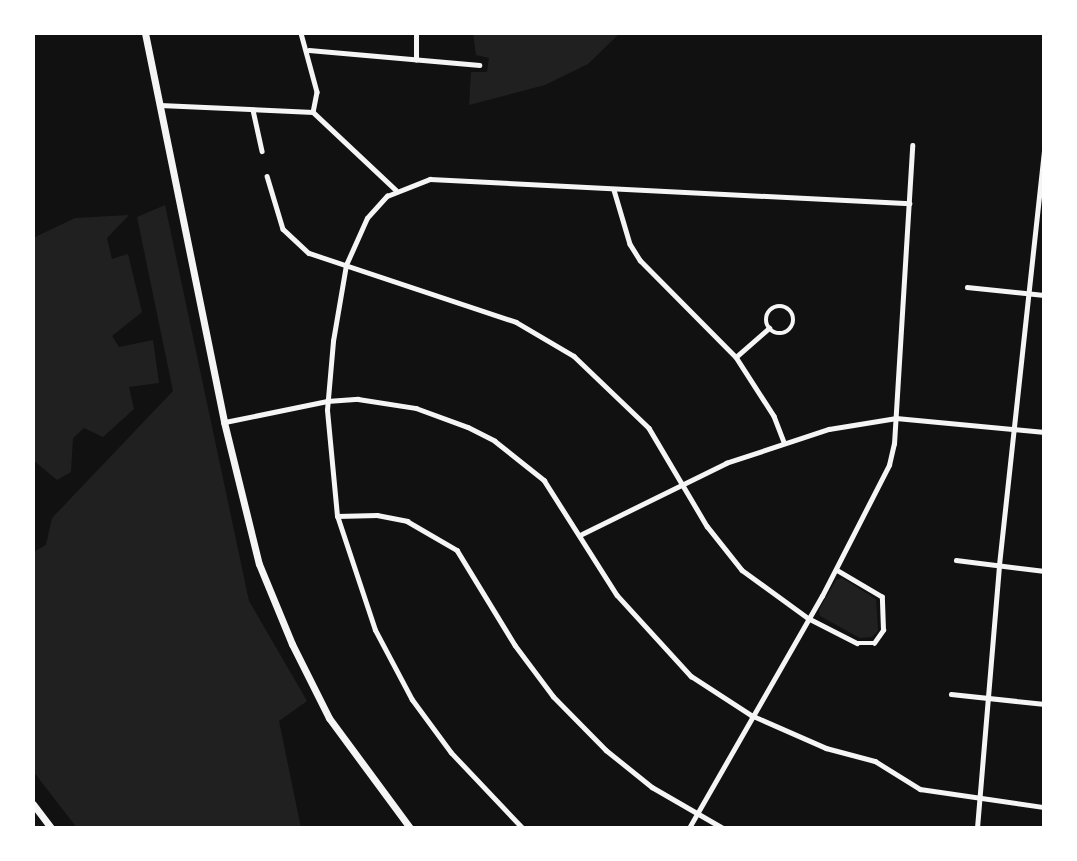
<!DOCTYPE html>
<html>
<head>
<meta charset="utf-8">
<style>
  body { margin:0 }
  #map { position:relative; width:1077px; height:861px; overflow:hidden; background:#111; font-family:Poppins,sans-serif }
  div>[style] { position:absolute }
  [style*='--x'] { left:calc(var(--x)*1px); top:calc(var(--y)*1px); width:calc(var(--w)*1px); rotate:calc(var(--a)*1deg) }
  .green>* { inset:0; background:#202020 }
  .minor>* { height:4.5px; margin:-2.25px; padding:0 2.25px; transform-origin:2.25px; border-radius:2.25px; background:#f5f5f5 }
  .minor>.ring { margin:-2.25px; padding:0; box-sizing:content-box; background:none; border:4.5px solid #f5f5f5; border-radius:50% }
  .secondary>* { height:7px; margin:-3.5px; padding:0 3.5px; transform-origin:3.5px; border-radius:3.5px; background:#f5f5f5 }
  span { translate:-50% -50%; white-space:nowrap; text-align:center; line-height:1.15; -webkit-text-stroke:7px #fff; paint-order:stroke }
  .frame { position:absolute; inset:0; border:35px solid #fff; pointer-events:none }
</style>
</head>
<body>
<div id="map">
  <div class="green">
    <i style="clip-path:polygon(473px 33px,620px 33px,588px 64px,545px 85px,469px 105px,471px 72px,487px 72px,489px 58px,476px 55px)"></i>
    <i style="clip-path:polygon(165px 205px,249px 601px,307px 701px,279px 721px,301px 828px,77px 828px,33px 771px,33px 552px,46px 545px,52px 518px,173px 391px,137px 217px)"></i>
    <i style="clip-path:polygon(129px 215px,107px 238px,112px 259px,128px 254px,142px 312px,112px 336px,119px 347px,153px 340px,159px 383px,129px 387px,134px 409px,103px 437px,84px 428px,73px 438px,71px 472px,57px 480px,33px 460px,33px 238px,75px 218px)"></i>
    <i style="clip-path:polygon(842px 578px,876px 599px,878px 631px,872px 637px,860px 638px,820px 616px,819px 610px,836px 580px)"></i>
  </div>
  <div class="minor">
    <i style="--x:301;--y:33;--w:61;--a:74.8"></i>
    <i style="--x:317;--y:92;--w:20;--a:101"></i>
    <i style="--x:309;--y:50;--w:171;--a:5"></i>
    <i style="--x:416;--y:60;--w:27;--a:-90"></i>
    <i style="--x:160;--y:105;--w:153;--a:2.6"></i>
    <i style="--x:253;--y:110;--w:42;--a:77.6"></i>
    <i style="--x:313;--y:112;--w:114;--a:43.2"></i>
    <i style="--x:267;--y:176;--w:55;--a:73.2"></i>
    <i style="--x:283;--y:229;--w:35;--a:43"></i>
    <i style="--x:309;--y:253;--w:218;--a:18.4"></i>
    <i style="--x:516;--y:322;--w:67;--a:30.4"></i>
    <i style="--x:574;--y:356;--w:104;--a:43.8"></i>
    <i style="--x:649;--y:428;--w:114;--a:59.4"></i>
    <i style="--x:707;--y:526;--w:56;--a:51.5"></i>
    <i style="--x:742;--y:570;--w:82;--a:36"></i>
    <i style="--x:808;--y:618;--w:55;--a:27"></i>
    <i style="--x:857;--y:643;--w:17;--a:0"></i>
    <i style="--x:874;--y:643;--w:16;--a:-55"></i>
    <i style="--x:883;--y:630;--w:33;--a:-92"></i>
    <i style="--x:882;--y:597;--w:53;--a:-149.6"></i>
    <i style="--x:614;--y:190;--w:56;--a:73.5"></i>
    <i style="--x:630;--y:244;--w:19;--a:58"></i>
    <i style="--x:640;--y:260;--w:136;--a:45.3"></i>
    <i style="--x:736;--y:357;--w:70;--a:57.2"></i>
    <i style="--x:774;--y:416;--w:28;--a:69"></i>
    <i style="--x:967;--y:287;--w:77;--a:5.9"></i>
    <i class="ring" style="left:766px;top:306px;width:23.5px;height:23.5px"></i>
    <i style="--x:736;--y:357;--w:44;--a:-41.3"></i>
    <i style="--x:225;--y:422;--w:104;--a:-11.6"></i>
    <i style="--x:327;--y:401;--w:31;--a:-4"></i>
    <i style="--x:358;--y:399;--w:59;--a:8.8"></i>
    <i style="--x:416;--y:408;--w:55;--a:20.1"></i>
    <i style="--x:468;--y:427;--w:30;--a:27"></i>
    <i style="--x:495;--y:441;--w:63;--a:38.5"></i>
    <i style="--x:544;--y:480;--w:136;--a:57.6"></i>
    <i style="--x:617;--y:595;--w:110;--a:47.6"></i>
    <i style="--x:691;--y:676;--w:72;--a:33"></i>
    <i style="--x:751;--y:715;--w:82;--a:23.7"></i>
    <i style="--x:826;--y:748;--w:51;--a:14.9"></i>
    <i style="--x:875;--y:761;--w:53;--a:31.9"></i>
    <i style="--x:920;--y:789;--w:125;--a:8.3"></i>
    <i style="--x:337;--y:516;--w:40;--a:-1.4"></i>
    <i style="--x:377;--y:515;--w:31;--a:11"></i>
    <i style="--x:407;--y:521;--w:58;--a:30.1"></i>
    <i style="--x:457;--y:550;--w:111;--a:58.6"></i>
    <i style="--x:515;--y:645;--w:64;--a:53.3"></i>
    <i style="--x:553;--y:696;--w:76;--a:45.5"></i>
    <i style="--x:606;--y:750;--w:59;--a:38.8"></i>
    <i style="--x:652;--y:787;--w:82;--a:30"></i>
    <i style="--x:582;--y:534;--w:161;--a:-26.2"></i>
    <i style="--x:726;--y:463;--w:108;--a:-18.3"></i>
    <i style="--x:829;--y:429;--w:68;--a:-9.3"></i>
    <i style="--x:896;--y:418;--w:149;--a:5.4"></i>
    <i style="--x:956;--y:560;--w:89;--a:7.1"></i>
    <i style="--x:951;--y:694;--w:94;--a:6.1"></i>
    <i style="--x:522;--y:828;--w:103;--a:-133.4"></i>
    <i style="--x:451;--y:753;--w:66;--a:-126.3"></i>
    <i style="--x:412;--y:700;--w:79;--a:-117.9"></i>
    <i style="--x:375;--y:630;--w:120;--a:-108.4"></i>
    <i style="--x:337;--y:516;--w:106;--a:-95.4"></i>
    <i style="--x:327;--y:410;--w:69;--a:-85"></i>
    <i style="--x:333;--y:341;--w:77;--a:-80.3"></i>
    <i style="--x:346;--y:265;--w:51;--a:-65.9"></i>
    <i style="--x:367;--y:218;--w:30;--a:-48"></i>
    <i style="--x:387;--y:196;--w:46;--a:-21.6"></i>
    <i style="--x:430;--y:179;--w:480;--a:2.9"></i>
    <i style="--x:689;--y:828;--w:267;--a:-60.2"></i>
    <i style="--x:822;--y:596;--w:147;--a:-62.9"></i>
    <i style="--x:889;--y:465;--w:22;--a:-77"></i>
    <i style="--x:894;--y:444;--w:299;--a:-86.5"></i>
    <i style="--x:977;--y:828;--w:264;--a:-85.2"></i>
    <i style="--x:999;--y:565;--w:417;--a:-83.8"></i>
  </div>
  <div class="secondary">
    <i style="--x:145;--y:33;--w:397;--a:78.5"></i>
    <i style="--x:224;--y:422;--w:146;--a:76.2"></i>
    <i style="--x:259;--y:564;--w:87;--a:67.6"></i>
    <i style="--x:292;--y:644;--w:83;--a:63.4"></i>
    <i style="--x:329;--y:718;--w:137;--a:53.6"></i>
    <i style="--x:33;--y:804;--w:30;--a:53"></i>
  </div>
  <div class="frame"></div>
</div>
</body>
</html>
